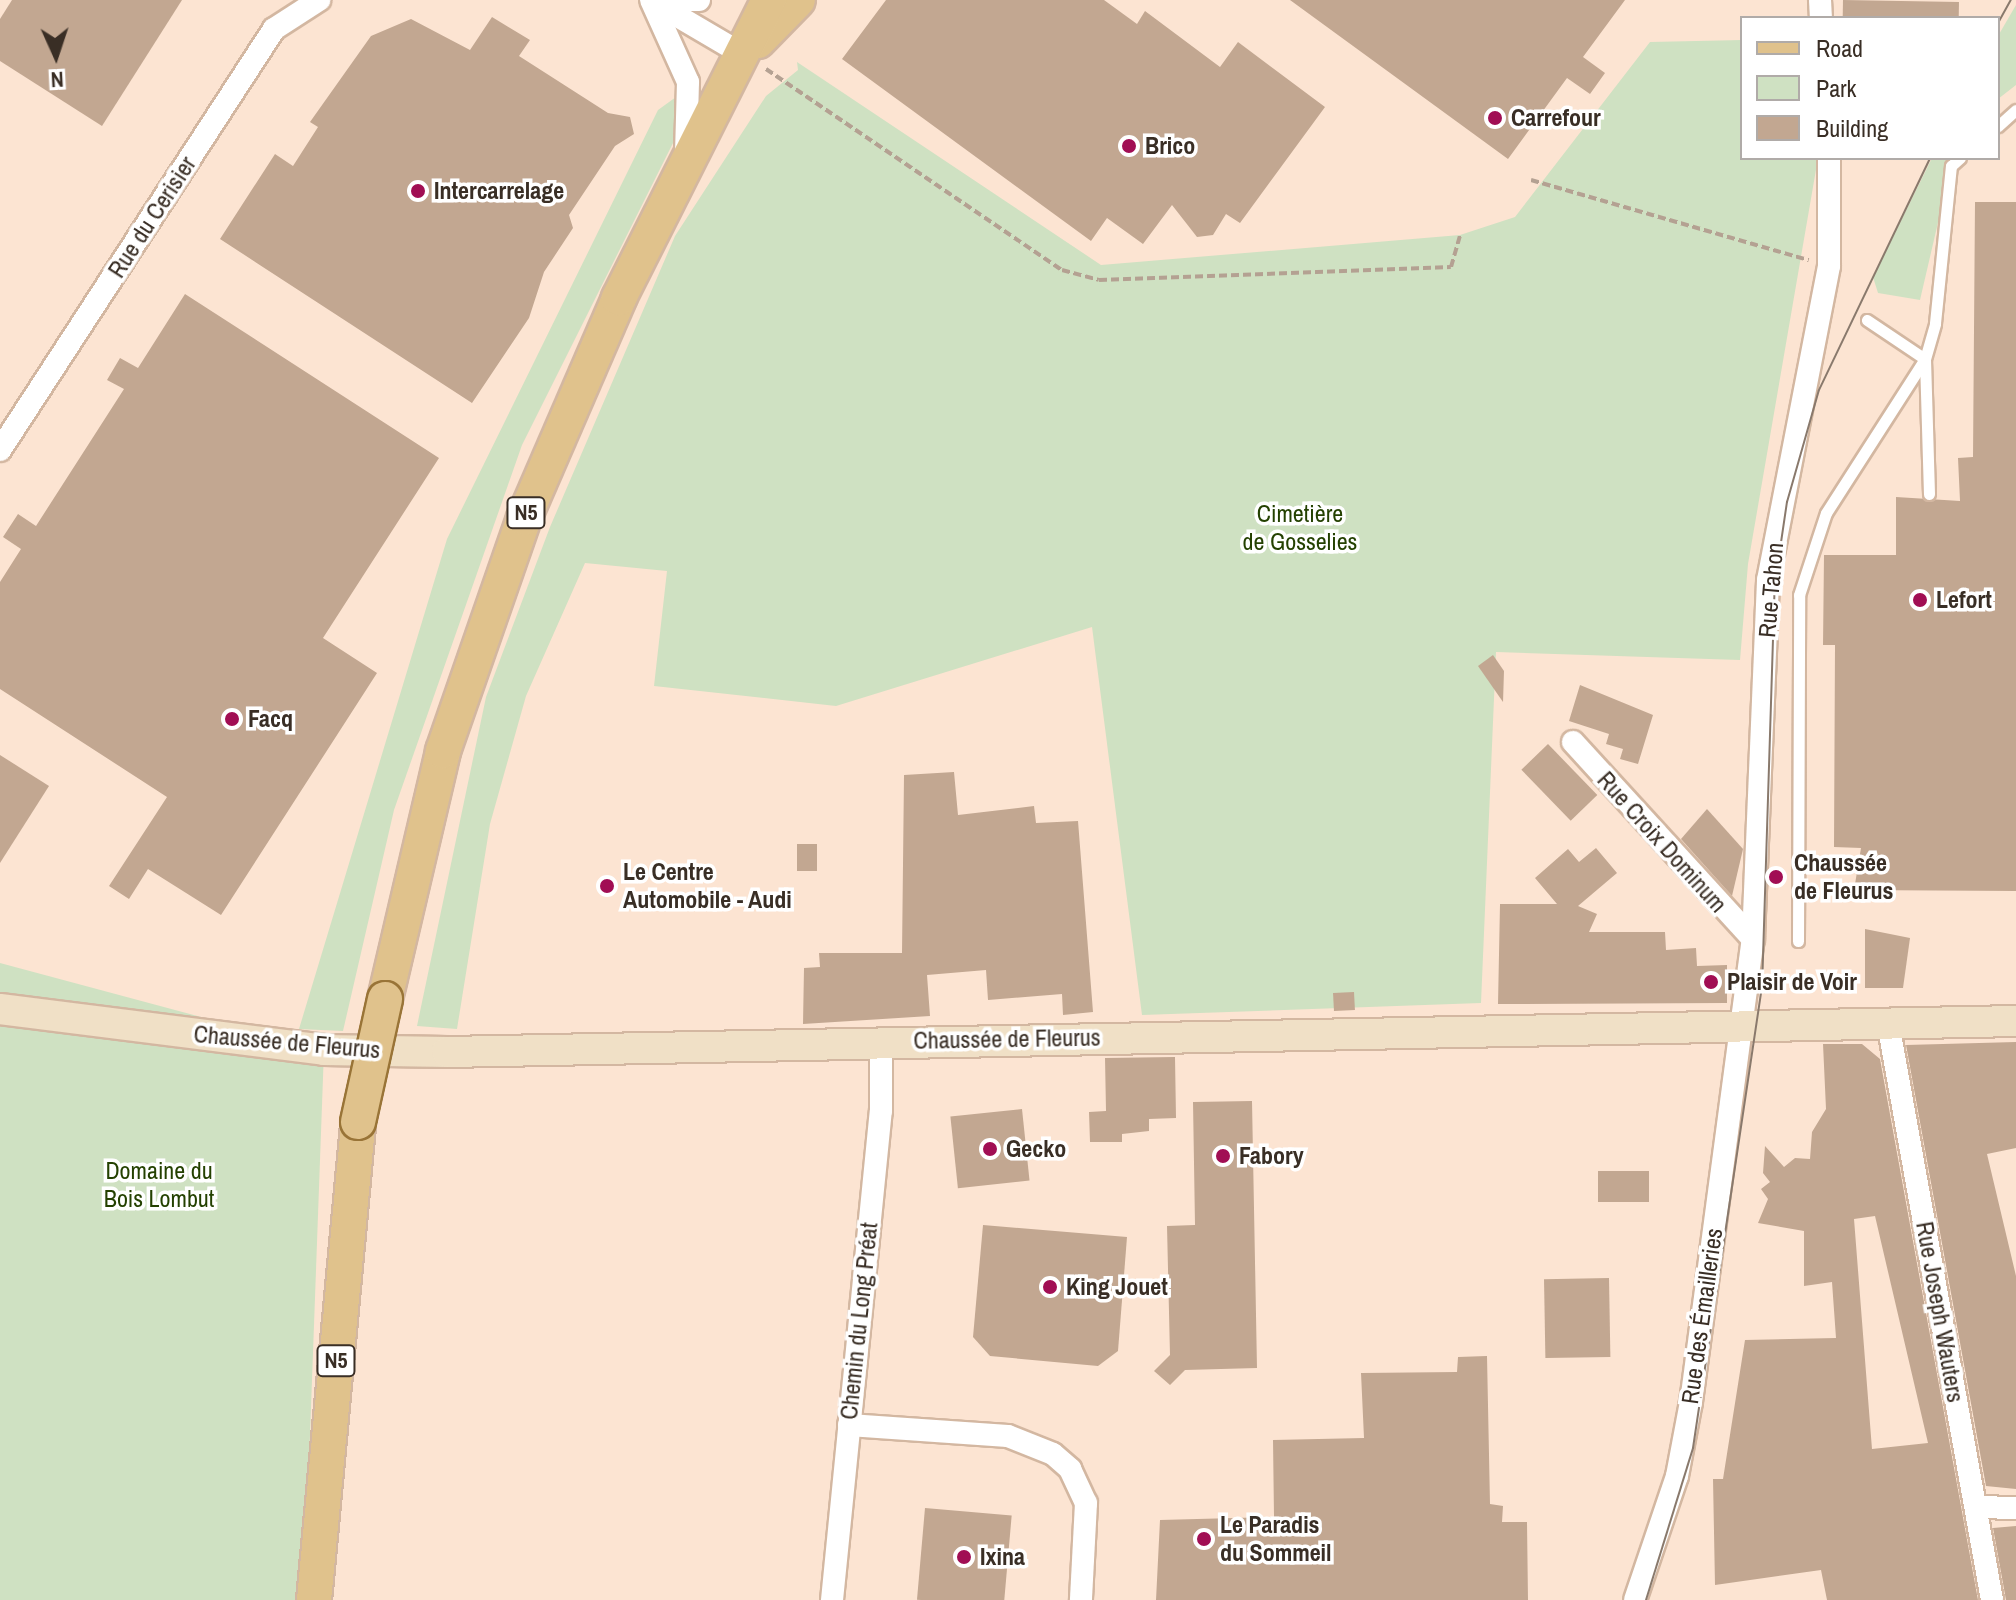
<!DOCTYPE html>
<html>
<head>
<meta charset="utf-8">
<style>
  body { margin:0 }
  #map { position:relative; width:2016px; height:1600px; overflow:hidden; background:#fce4d2; font-family:"Archivo Narrow",sans-serif }
  div>[style] { position:absolute }
  [style*='--x'] { left:calc(var(--x)*1px); top:calc(var(--y)*1px); width:calc(var(--w)*1px); rotate:calc(var(--a)*1deg) }
  .green>* { inset:0; background:#cfe1c2 }
  .building>* { inset:0; background:#c2a791; transform-origin:0 0 }
  .path>* { height:4px; margin-top:-2px; transform-origin:0; background:repeating-linear-gradient(90deg,#b4a192 0 8px,transparent 0 12px) }
  .roads { filter:drop-shadow(2px 0 #d3b7a1) drop-shadow(-2px 0 #d3b7a1) drop-shadow(0 2px #d3b7a1) drop-shadow(0 -2px #d3b7a1) }
  .service>* { height:11px; margin:-5.5px; padding:0 5.5px; transform-origin:5.5px; border-radius:5.5px; background:#fff }
  .minor>* { height:22px; margin:-11px; padding:0 11px; transform-origin:11px; border-radius:11px; background:#fff }
  .secondary>* { height:30px; margin:-15px; padding:0 15px; transform-origin:15px; border-radius:15px; background:#f0e0c6 }
  .primary>* { height:34px; margin:-17px; padding:0 17px; transform-origin:17px; border-radius:17px; background:#e0c28c }
  .tram>* { height:2px; margin:-1px; padding:0 1px; transform-origin:1px; border-radius:1px; background:#89796c }
  .bridges { filter:drop-shadow(2px 0 #997437) drop-shadow(-2px 0 #997437) drop-shadow(0 2px #997437) drop-shadow(0 -2px #997437) }
  .primary-bridge>* { height:34px; margin:-17px; padding:0 17px; transform-origin:17px; border-radius:17px; background:#e0c28c }
  .dots>* { width:22px; height:22px; translate:-50% -50%; box-sizing:border-box; border:4px solid #fff; border-radius:50% }
  span { translate:-50% -50%; white-space:nowrap; text-align:center; line-height:1.15; -webkit-text-stroke:7px #fff; paint-order:stroke }
  .shield-label span { padding:2px 6px; background:#fff; border:2px solid; border-radius:6px; -webkit-text-stroke-width:0 }
  .shield-label { font-size:22px; color:#392e25; font-weight:700 }
  .poi-label { font-size:24px; color:#392e25; font-weight:700 }
  .left { translate:0 -50%; text-align:left }
  .street-label { font-size:24px; color:#392e25 }
  .park-label { font-size:24px; color:#244101 }
  .legend { position:absolute; left:1740px; top:16px; width:260px; height:144px; box-sizing:border-box; background:#fff; border:2px solid #b0aba8; margin:0; padding:10px 14px; list-style:none; font-size:24px; color:#392e25 }
  .legend li { display:flex; align-items:center; gap:16px; height:40px }
  .legend b { width:40px; border:2px solid #b0aba8 }
  .north { position:absolute; left:16px; top:16px; width:80px; height:80px; -webkit-text-stroke:6px #fff; paint-order:stroke; rotate:177deg; font-size:22px; font-weight:700; line-height:32px; text-align:center; color:#392e25 }
  .north::after { content:''; display:block; margin:auto; width:28px; height:36px; background:#392e25; clip-path:polygon(50% 0,100% 100%,50% 72%,0 100%) }
</style>
</head>
<body>
<div id="map">
  <div class="green">
    <i style="clip-path:polygon(2016px 5px,2016px 85px,1998px 99px,1998px 36px)"></i>
    <i style="clip-path:polygon(1742px 40px,1742px 158px,1818px 158px,1748px 564px,1740px 660px,1496px 652px,1481px 1003px,1142px 1015px,1092px 627px,836px 706px,654px 686px,667px 571px,585px 563px,526px 696px,490px 824px,457px 1029px,417px 1026px,486px 697px,550px 527px,675px 236px,766px 96px,798px 70px,797px 62px,1101px 265px,1460px 235px,1515px 217px,1650px 42px)"></i>
    <i style="clip-path:polygon(676px 97px,687px 115px,522px 445px,394px 810px,343px 1031px,299px 1029px,447px 539px,658px 110px)"></i>
    <i style="clip-path:polygon(1932px 158px,1953px 158px,1920px 300px,1878px 293px,1873px 277px)"></i>
    <i style="clip-path:polygon(0 963px,324px 1050px,304px 1600px,0 1600px)"></i>
  </div>
  <div class="building">
    <i style="clip-path:polygon(12px 0,182px 0,102px 126px,0 61px,0 19px)"></i>
    <i style="clip-path:polygon(886px 0,1104px 0,1137px 24px,1145px 11px,1220px 67px,1238px 42px,1325px 107px,1240px 223px,1226px 214px,1213px 235px,1197px 237px,1172px 205px,1143px 244px,1107px 218px,1091px 241px,842px 59px)"></i>
    <i style="clip-path:polygon(1290px 0,1625px 0,1583px 57px,1605px 73px,1590px 94px,1567px 78px,1508px 159px)"></i>
    <i style="left:1843px;top:0;width:116px;height:18px;rotate:1deg"></i>
    <i style="clip-path:polygon(492px 17px,530px 40px,519px 56px,608px 113px,630px 117px,634px 134px,615px 146px,569px 215px,573px 228px,544px 272px,529px 318px,472px 403px,220px 239px,275px 154px,293px 166px,318px 127px,310px 122px,371px 36px,411px 19px,470px 50px)"></i>
    <i style="clip-path:polygon(1975px 202px,2016px 202px,2016px 891px,1854px 890px,1861px 848px,1834px 847px,1835px 645px,1823px 645px,1824px 555px,1896px 555px,1896px 497px,1960px 501px,1958px 458px,1973px 457px)"></i>
    <i style="clip-path:polygon(185px 294px,439px 458px,323px 638px,377px 673px,221px 915px,148px 869px,129px 899px,109px 886px,167px 797px,0 689px,0 582px,21px 549px,3px 537px,18px 514px,36px 526px,124px 389px,107px 380px,120px 358px,138px 368px)"></i>
    <i style="clip-path:polygon(1493px 655px,1504px 671px,1503px 702px,1478px 666px)"></i>
    <i style="clip-path:polygon(1580px 685px,1653px 715px,1638px 764px,1620px 759px,1623px 749px,1606px 744px,1609px 734px,1569px 721px)"></i>
    <i style="left:1548px;top:744px;width:71px;height:37px;rotate:46deg"></i>
    <i style="clip-path:polygon(0 755px,49px 786px,0 863px)"></i>
    <i style="clip-path:polygon(954px 772px,958px 815px,1034px 806px,1036px 823px,1078px 821px,1093px 1012px,1063px 1015px,1062px 994px,988px 1000px,986px 970px,927px 975px,930px 1016px,803px 1024px,804px 968px,820px 967px,819px 953px,902px 953px,904px 775px)"></i>
    <i style="clip-path:polygon(1707px 809px,1743px 849px,1732px 896px,1681px 839px)"></i>
    <i style="left:797px;top:844px;width:20px;height:27px"></i>
    <i style="clip-path:polygon(1596px 848px,1617px 873px,1578px 906px,1597px 914px,1589px 932px,1665px 932px,1666px 950px,1696px 948px,1697px 966px,1727px 965px,1727px 1003px,1498px 1004px,1500px 904px,1557px 904px,1535px 878px,1568px 849px,1579px 862px)"></i>
    <i style="clip-path:polygon(1865px 929px,1910px 938px,1903px 988px,1865px 988px)"></i>
    <i style="left:1354px;top:992px;width:18px;height:21px;rotate:87deg"></i>
    <i style="clip-path:polygon(2016px 1042px,2016px 1148px,1987px 1154px,2016px 1276px,2016px 1489px,1986px 1486px,1906px 1045px)"></i>
    <i style="clip-path:polygon(evenodd,1823px 1044px,1862px 1044px,1880px 1059px,1978px 1600px,1827px 1600px,1821px 1570px,1715px 1585px,1713px 1479px,1723px 1479px,1745px 1340px,1836px 1338px,1832px 1282px,1804px 1286px,1804px 1231px,1758px 1223px,1768px 1199px,1761px 1189px,1770px 1182px,1763px 1173px,1765px 1146px,1784px 1167px,1795px 1158px,1810px 1159px,1812px 1132px,1826px 1109px,1823px 1044px,1875px 1216px,1928px 1443px,1872px 1449px,1854px 1219px,1875px 1216px)"></i>
    <i style="clip-path:polygon(1175px 1057px,1176px 1118px,1149px 1119px,1149px 1131px,1122px 1134px,1122px 1142px,1090px 1142px,1089px 1112px,1106px 1111px,1105px 1058px)"></i>
    <i style="clip-path:polygon(1252px 1101px,1257px 1368px,1185px 1370px,1170px 1385px,1154px 1371px,1170px 1355px,1167px 1226px,1195px 1225px,1193px 1102px)"></i>
    <i style="left:1022px;top:1109px;width:72px;height:72px;rotate:84deg"></i>
    <i style="left:1598px;top:1171px;width:51px;height:31px"></i>
    <i style="clip-path:polygon(983px 1225px,1127px 1237px,1118px 1351px,1098px 1366px,990px 1356px,973px 1337px)"></i>
    <i style="left:1609px;top:1278px;width:79px;height:65px;rotate:89deg"></i>
    <i style="clip-path:polygon(1487px 1356px,1490px 1504px,1503px 1506px,1502px 1522px,1527px 1522px,1528px 1600px,1156px 1600px,1160px 1520px,1274px 1517px,1273px 1440px,1364px 1438px,1361px 1373px,1457px 1372px,1458px 1357px)"></i>
    <i style="left:925px;top:1508px;width:87px;height:92px;rotate:5deg"></i>
    <i style="clip-path:polygon(2016px 1526px,2016px 1600px,2006px 1600px,1993px 1528px)"></i>
  </div>
  <div class="path">
    <i style="--x:766;--y:69;--w:358;--a:34.2"></i>
    <i style="--x:1062;--y:270;--w:38;--a:15"></i>
    <i style="--x:1099;--y:280;--w:352;--a:-2.1"></i>
    <i style="--x:1451;--y:267;--w:33;--a:-74"></i>
    <i style="--x:1531;--y:180;--w:289;--a:16.1"></i>
  </div>
  <div class="roads">
    <div class="service">
      <i style="--x:1998;--y:126;--w:24;--a:-42"></i>
      <i style="--x:1929;--y:494;--w:135;--a:-91.7"></i>
      <i style="--x:1925;--y:359;--w:37;--a:-74"></i>
      <i style="--x:1935;--y:323;--w:158;--a:-84.2"></i>
      <i style="--x:1951;--y:166;--w:12;--a:-42"></i>
      <i style="--x:1798;--y:941;--w:346;--a:-89.8"></i>
      <i style="--x:1799;--y:595;--w:86;--a:-71.8"></i>
      <i style="--x:1826;--y:513;--w:183;--a:-57.3"></i>
      <i style="--x:1925;--y:359;--w:70;--a:-146.1"></i>
    </div>
    <div class="minor">
      <i style="--x:651;--y:0;--w:90;--a:65.7"></i>
      <i style="--x:688;--y:82;--w:72;--a:91.6"></i>
      <i style="--x:657;--y:0;--w:42;--a:0"></i>
      <i style="--x:1820;--y:0;--w:18;--a:87"></i>
      <i style="--x:652;--y:1;--w:107;--a:30.4"></i>
      <i style="--x:0;--y:450;--w:502;--a:-56.94"></i>
      <i style="--x:274;--y:29;--w:54;--a:-32.8"></i>
      <i style="--x:1573;--y:742;--w:267;--a:47.6"></i>
      <i style="--x:1888;--y:1023;--w:586;--a:79.78"></i>
      <i style="--x:849;--y:1425;--w:159;--a:4"></i>
      <i style="--x:1008;--y:1436;--w:48;--a:21.8"></i>
      <i style="--x:1053;--y:1454;--w:23;--a:41"></i>
      <i style="--x:1070;--y:1469;--w:38;--a:65"></i>
      <i style="--x:1086;--y:1503;--w:97;--a:93"></i>
      <i style="--x:1976;--y:1507;--w:40;--a:1.4"></i>
      <i style="--x:832;--y:1600;--w:491;--a:-84.3"></i>
      <i style="--x:881;--y:1111;--w:69;--a:-90"></i>
      <i style="--x:1635;--y:1600;--w:131;--a:-71.3"></i>
      <i style="--x:1677;--y:1476;--w:75;--a:-79.3"></i>
      <i style="--x:1691;--y:1402;--w:467;--a:-82.4"></i>
      <i style="--x:1753;--y:939;--w:359;--a:-87.6"></i>
      <i style="--x:1768;--y:580;--w:320;--a:-79"></i>
      <i style="--x:1829;--y:266;--w:108;--a:-90"></i>
    </div>
    <div class="secondary">
      <i style="--x:0;--y:1009;--w:327;--a:7.2"></i>
      <i style="--x:324;--y:1050;--w:123;--a:0.9"></i>
      <i style="--x:447;--y:1052;--w:1569;--a:-1.13"></i>
    </div>
    <div class="primary">
      <i style="--x:758;--y:41;--w:57;--a:-45.7"></i>
      <i style="--x:385;--y:999;--w:255;--a:-76.8"></i>
      <i style="--x:443;--y:751;--w:247;--a:-70.8"></i>
      <i style="--x:524;--y:518;--w:240;--a:-66.6"></i>
      <i style="--x:619;--y:298;--w:334;--a:-63.3"></i>
      <i style="--x:314;--y:1600;--w:480;--a:-84.7"></i>
    </div>
  </div>
  <div class="tram">
    <i style="--x:1998;--y:23;--w:26;--a:-61"></i>
    <i style="--x:1646;--y:1600;--w:159;--a:-72.8"></i>
    <i style="--x:1693;--y:1448;--w:464;--a:-81.5"></i>
    <i style="--x:1762;--y:989;--w:406;--a:-88.2"></i>
    <i style="--x:1775;--y:583;--w:82;--a:-81.6"></i>
    <i style="--x:1787;--y:502;--w:116;--a:-74.1"></i>
    <i style="--x:1819;--y:390;--w:257;--a:-64.4"></i>
  </div>
  <div class="bridges">
    <div class="primary-bridge">
      <i style="--x:358;--y:1122;--w:126;--a:-77.6"></i>
    </div>
  </div>
  <div class="dots">
    <i style="left:1495px;top:118px;background:#a10e54"></i>
    <i style="left:1129px;top:146px;background:#a10e54"></i>
    <i style="left:418px;top:191px;background:#a10e54"></i>
    <i style="left:1920px;top:600px;background:#a10e54"></i>
    <i style="left:232px;top:719px;background:#a10e54"></i>
    <i style="left:1776px;top:877px;background:#a10e54"></i>
    <i style="left:607px;top:886px;background:#a10e54"></i>
    <i style="left:1711px;top:982px;background:#a10e54"></i>
    <i style="left:990px;top:1149px;background:#a10e54"></i>
    <i style="left:1223px;top:1156px;background:#a10e54"></i>
    <i style="left:1050px;top:1287px;background:#a10e54"></i>
    <i style="left:1204px;top:1539px;background:#a10e54"></i>
    <i style="left:964px;top:1557px;background:#a10e54"></i>
  </div>
  <div class="shield-label">
    <span style="left:526px;top:513px">N5</span>
    <span style="left:336px;top:1361px">N5</span>
  </div>
  <div class="poi-label">
    <span class="left" style="left:1511px;top:118px">Carrefour</span>
    <span class="left" style="left:1145px;top:146px">Brico</span>
    <span class="left" style="left:434px;top:191px">Intercarrelage</span>
    <span class="left" style="left:1936px;top:600px">Lefort</span>
    <span class="left" style="left:248px;top:719px">Facq</span>
    <span class="left" style="left:1794px;top:877px">Chaussée<br>de Fleurus</span>
    <span class="left" style="left:623px;top:886px">Le Centre<br>Automobile - Audi</span>
    <span class="left" style="left:1727px;top:982px">Plaisir de Voir</span>
    <span class="left" style="left:1006px;top:1149px">Gecko</span>
    <span class="left" style="left:1239px;top:1156px">Fabory</span>
    <span class="left" style="left:1066px;top:1287px">King Jouet</span>
    <span class="left" style="left:1220px;top:1539px">Le Paradis<br>du Sommeil</span>
    <span class="left" style="left:980px;top:1557px">Ixina</span>
  </div>
  <div class="street-label">
    <span style="left:152px;top:217px;rotate:-57deg">Rue du Cerisier</span>
    <span style="left:1771px;top:590px;rotate:-85deg">Rue Tahon</span>
    <span style="left:1662px;top:842px;rotate:48deg">Rue Croix Dominum</span>
    <span style="left:1007px;top:1039px;rotate:-1deg">Chaussée de Fleurus</span>
    <span style="left:287px;top:1042px;rotate:5deg">Chaussée de Fleurus</span>
    <span style="left:1940px;top:1312px;rotate:80deg">Rue Joseph Wauters</span>
    <span style="left:1702px;top:1316px;rotate:-82deg">Rue des Émailleries</span>
    <span style="left:859px;top:1321px;rotate:-84deg">Chemin du Long Préat</span>
  </div>
  <div class="park-label">
    <span style="left:1300px;top:528px">Cimetière<br>de Gosselies</span>
    <span style="left:159px;top:1185px">Domaine du<br>Bois Lombut</span>
  </div>
  <ul class="legend">
  <li><b style="height:10px;background:#e0c28c"></b>Road</li>
  <li><b style="height:22px;background:#cfe1c2"></b>Park</li>
  <li><b style="height:22px;background:#c2a791"></b>Building</li>
  </ul>
  <div class="north">N</div>
</div>
</body>
</html>
